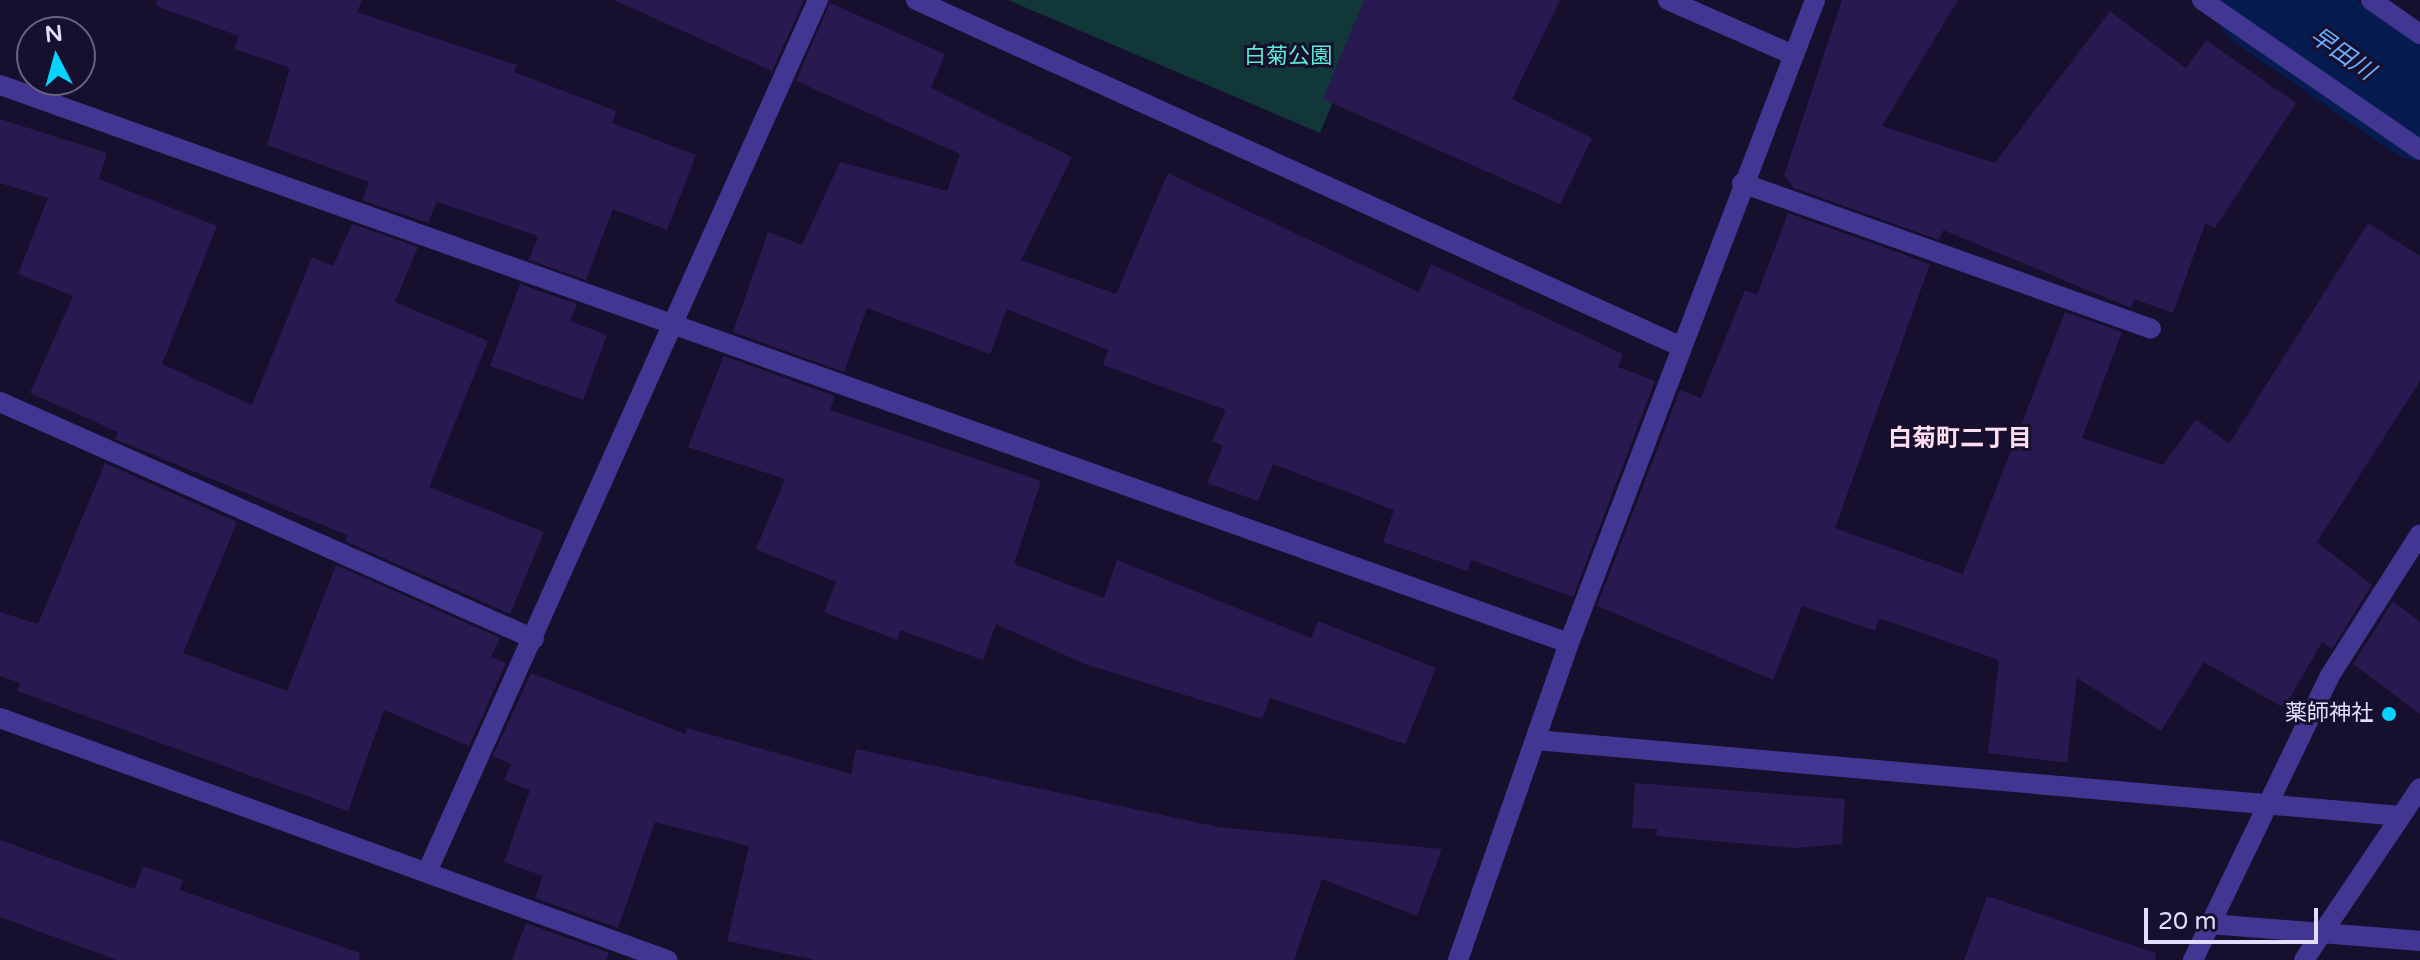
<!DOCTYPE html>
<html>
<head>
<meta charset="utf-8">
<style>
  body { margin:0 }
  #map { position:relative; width:2420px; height:960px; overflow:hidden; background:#170f2e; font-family:"Varela Round","Noto Sans JP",sans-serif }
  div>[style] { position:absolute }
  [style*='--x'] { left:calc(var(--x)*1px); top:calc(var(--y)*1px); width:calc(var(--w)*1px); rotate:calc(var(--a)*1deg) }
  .green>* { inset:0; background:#113739 }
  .river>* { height:104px; margin:-52px; padding:0 52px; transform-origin:52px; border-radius:52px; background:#061b50 }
  .building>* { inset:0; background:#291951 }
  .minor>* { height:20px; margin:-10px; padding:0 10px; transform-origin:10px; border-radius:10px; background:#413691 }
  .dots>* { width:22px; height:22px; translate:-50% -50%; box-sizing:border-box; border:4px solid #170f2e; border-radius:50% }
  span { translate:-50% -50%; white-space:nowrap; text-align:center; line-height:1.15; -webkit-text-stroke:6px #170f2e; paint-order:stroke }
  .park-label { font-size:22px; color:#5cebd3 }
  .poi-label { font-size:22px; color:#e3dcff }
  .right { translate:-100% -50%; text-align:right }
  .water-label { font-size:24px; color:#6aafff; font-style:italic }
  .neighbourhood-label { font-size:24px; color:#ffdef0; font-weight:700 }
  .north { position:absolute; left:16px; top:16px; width:80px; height:80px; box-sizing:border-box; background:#170f2e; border:2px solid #696182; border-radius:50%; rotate:354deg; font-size:22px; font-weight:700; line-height:32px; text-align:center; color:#e3dcff }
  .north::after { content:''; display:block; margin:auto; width:28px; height:36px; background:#08d3ff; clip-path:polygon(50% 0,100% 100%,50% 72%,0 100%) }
  .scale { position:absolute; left:2144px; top:908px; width:174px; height:36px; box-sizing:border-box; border:4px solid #e3dcff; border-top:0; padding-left:10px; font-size:24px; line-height:28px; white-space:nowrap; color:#e3dcff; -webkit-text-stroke:6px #170f2e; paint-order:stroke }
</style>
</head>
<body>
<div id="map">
  <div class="green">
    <i style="clip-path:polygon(1008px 0,1375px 0,1320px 133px)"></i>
  </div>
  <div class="river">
    <i style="--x:2265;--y:0;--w:189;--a:34.9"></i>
  </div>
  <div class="building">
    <i style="clip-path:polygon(157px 0,362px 0,357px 12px,517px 65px,514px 72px,616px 111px,612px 123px,696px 155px,667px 230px,613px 209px,586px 280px,529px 260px,538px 236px,437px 202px,428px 223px,362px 200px,369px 182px,267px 145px,290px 68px,234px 49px,239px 36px,156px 6px)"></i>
    <i style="clip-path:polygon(614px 0,804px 0,772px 71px)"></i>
    <i style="clip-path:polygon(1364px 0,1560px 0,1512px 99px,1592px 138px,1560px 204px,1323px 99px)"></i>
    <i style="clip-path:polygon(1842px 0,1958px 0,1882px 126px,1995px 163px,2110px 11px,2186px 68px,2206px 40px,2296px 103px,2215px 228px,2205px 224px,2173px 313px,2134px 299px,2131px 308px,1943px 230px,1939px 240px,1794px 188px,1784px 175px)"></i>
    <i style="clip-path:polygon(830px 3px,945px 54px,931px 88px,1072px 157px,1021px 260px,1116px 294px,1168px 173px,1419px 292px,1431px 264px,1623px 354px,1618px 367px,1655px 381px,1573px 597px,1471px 560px,1468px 571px,1383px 542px,1394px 510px,1273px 464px,1258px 501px,1207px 483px,1223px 446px,1212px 441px,1226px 410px,1103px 365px,1108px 350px,1007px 309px,990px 354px,867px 308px,844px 372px,733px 332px,768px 232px,802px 245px,840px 162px,947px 191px,960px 154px,796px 81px)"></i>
    <i style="clip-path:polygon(0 119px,107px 153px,99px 179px,217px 226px,162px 364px,252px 405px,312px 257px,333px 266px,352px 224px,418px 247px,395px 302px,488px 341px,429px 487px,544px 532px,510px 614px,345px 541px,347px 535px,115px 439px,118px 432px,30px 393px,73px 296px,18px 274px,48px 198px,0 183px)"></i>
    <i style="clip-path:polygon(1788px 213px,1930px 264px,1835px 528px,1963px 574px,2065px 312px,2122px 332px,2082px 438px,2163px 465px,2196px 419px,2229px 444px,2368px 223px,2420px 256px,2420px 381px,2317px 542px,2372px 585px,2332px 649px,2322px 642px,2284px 708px,2204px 662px,2161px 731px,2077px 678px,2067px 763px,1988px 753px,1999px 660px,1879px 618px,1875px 631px,1802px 606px,1773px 680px,1597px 606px,1680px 390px,1701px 398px,1745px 290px,1757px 295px)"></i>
    <i style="clip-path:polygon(520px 284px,577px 304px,570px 321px,607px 335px,583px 400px,490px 366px)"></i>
    <i style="clip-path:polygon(724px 356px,835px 396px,830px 410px,1041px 481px,1014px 564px,1104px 598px,1117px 560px,1311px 638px,1318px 621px,1436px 668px,1405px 744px,1270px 698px,1262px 719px,1085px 664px,996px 624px,983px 660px,900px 630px,897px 640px,824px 612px,836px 582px,756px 549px,785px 479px,688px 447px)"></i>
    <i style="clip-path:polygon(105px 463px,237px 522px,183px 653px,287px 691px,336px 565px,500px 638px,491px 657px,506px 663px,469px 746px,384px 710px,348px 811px,17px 691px,20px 683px,0 676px,0 612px,38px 624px)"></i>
    <i style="clip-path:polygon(2393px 601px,2420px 622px,2420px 714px,2353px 664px)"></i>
    <i style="clip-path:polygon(531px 673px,685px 734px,687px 728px,851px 774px,856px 749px,1218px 827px,1442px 849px,1417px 916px,1322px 879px,1294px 960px,815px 960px,727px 941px,749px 846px,655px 822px,618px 928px,535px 898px,543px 876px,504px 862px,530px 790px,504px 780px,511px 764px,493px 756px)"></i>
    <i style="clip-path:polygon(1635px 783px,1845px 799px,1842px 844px,1795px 848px,1656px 836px,1657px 829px,1632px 828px)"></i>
    <i style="clip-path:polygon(0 840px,135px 889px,143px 866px,183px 880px,180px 890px,360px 953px,359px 960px,117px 960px,0 917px)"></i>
    <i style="clip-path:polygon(1987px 896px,2156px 953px,2155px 960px,1964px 960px)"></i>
    <i style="clip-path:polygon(526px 923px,609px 953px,606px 960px,512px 960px)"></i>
  </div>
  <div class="minor">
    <i style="--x:916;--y:0;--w:841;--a:24.37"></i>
    <i style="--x:1668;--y:0;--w:137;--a:23.7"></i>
    <i style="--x:2202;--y:0;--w:265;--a:34.5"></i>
    <i style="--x:2371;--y:0;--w:60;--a:34.8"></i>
    <i style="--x:0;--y:85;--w:1665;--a:19.58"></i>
    <i style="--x:1742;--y:183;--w:434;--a:19.6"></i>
    <i style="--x:0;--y:402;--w:584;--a:23.93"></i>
    <i style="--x:0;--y:718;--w:710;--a:19.94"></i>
    <i style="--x:1535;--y:740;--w:869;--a:5.02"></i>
    <i style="--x:427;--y:872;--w:956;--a:-65.85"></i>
    <i style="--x:2210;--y:924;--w:211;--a:4.6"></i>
    <i style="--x:1458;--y:960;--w:336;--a:-70.7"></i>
    <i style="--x:1569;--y:643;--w:688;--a:-69.06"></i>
    <i style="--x:2193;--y:960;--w:314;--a:-64.3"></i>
    <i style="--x:2329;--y:677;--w:169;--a:-57.5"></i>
    <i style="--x:2304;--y:960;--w:207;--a:-56"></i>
  </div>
  <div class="dots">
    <i style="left:2389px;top:714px;background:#08d3ff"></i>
  </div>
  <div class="park-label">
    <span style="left:1288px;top:57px">白菊公園</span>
  </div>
  <div class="poi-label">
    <span class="right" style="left:2373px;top:714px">薬師神社</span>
  </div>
  <div class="water-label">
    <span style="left:2342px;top:54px;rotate:35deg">早田川</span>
  </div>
  <div class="neighbourhood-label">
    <span style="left:1960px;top:439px">白菊町二丁目</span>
  </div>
  <div class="north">N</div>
  <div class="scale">20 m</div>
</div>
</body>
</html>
